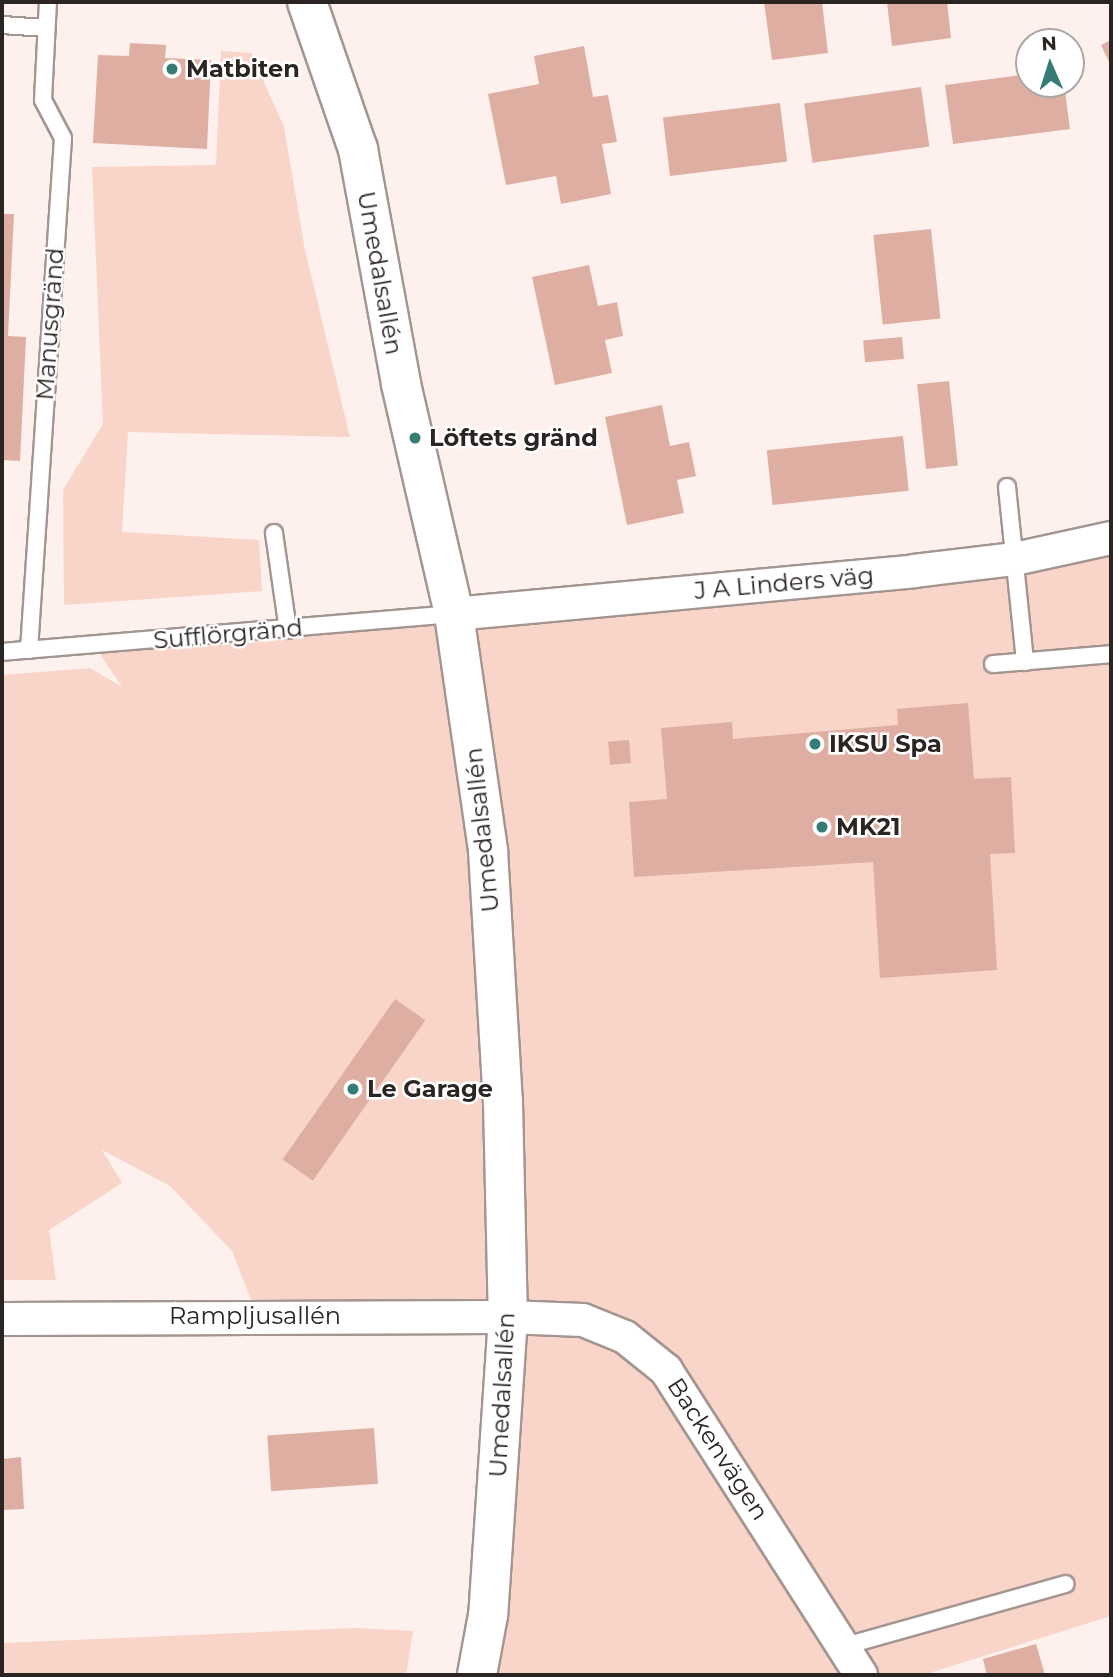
<!DOCTYPE html>
<html>
<head>
<meta charset="utf-8">
<style>
  body { margin:0 }
  #map { position:relative; width:1113px; height:1677px; overflow:hidden; background:#fef1ed; font-family:Montserrat,sans-serif }
  div>[style] { position:absolute }
  [style*='--x'] { left:calc(var(--x)*1px); top:calc(var(--y)*1px); width:calc(var(--w)*1px); rotate:calc(var(--a)*1deg) }
  .green>* { inset:0; background:#f9d4c9 }
  .building>* { inset:0; background:#ddaea1; transform-origin:0 0 }
  .roads { filter:drop-shadow(2px 0 #a39590) drop-shadow(-2px 0 #a39590) drop-shadow(0 2px #a39590) drop-shadow(0 -2px #a39590) }
  .lane>* { height:16px; margin:-8px; padding:0 8px; transform-origin:8px; border-radius:8px; background:#fff }
  .street>* { height:32px; margin:-16px; padding:0 16px; transform-origin:16px; border-radius:16px; background:#fff }
  .secondary>* { height:38px; margin:-19px; padding:0 19px; transform-origin:19px; border-radius:19px; background:#fff }
  .dots>* { width:19px; height:19px; translate:-50% -50%; box-sizing:border-box; border:4px solid #fff; border-radius:50% }
  span { translate:-50% -50%; white-space:nowrap; text-align:center; line-height:1.15; -webkit-text-stroke:5px #fff; paint-order:stroke }
  .poi-label { font-size:24px; color:#2a2422; font-weight:700 }
  .left { translate:0 -50%; text-align:left }
  .street-label { font-size:24px; color:#2a2422 }
  .frame { position:absolute; inset:0; border:4px solid #2a2422; pointer-events:none }
  .north { position:absolute; left:1015px; top:28px; width:70px; height:70px; box-sizing:border-box; background:#fff; border:2px solid #aaa7a7; border-radius:50%; rotate:357deg; font-size:19px; font-weight:700; line-height:28px; text-align:center; color:#2a2422 }
  .north::after { content:''; display:block; margin:auto; width:24px; height:32px; background:#357c75; clip-path:polygon(50% 0,100% 100%,50% 72%,0 100%) }
</style>
</head>
<body>
<div id="map">
  <div class="green">
    <i style="clip-path:polygon(221px 51px,251px 53px,284px 127px,305px 250px,350px 437px,128px 432px,122px 532px,259px 540px,262px 591px,64px 605px,63px 490px,103px 424px,92px 167px,216px 165px)"></i>
    <i style="clip-path:polygon(1111px 538px,1111px 1616px,923px 1675px,477px 1675px,508px 1317px,257px 1315px,232px 1251px,170px 1186px,102px 1150px,122px 1183px,49px 1230px,56px 1280px,2px 1280px,2px 675px,90px 668px,122px 687px,94px 645px)"></i>
    <i style="clip-path:polygon(357px 1628px,413px 1631px,406px 1675px,2px 1675px,2px 1643px)"></i>
  </div>
  <div class="building">
    <i style="clip-path:polygon(764px 2px,822px 2px,828px 53px,772px 60px)"></i>
    <i style="clip-path:polygon(887px 2px,947px 2px,951px 38px,892px 46px)"></i>
    <i style="clip-path:polygon(1111px 40px,1111px 66px,1101px 45px)"></i>
    <i style="clip-path:polygon(130px 43px,166px 45px,165px 58px,211px 60px,207px 149px,93px 143px,98px 55px,129px 56px)"></i>
    <i style="clip-path:polygon(584px 46px,593px 97px,608px 95px,617px 142px,602px 144px,611px 194px,561px 204px,556px 176px,506px 185px,488px 94px,539px 84px,534px 56px)"></i>
    <i style="clip-path:polygon(1029px 74px,1029px 84px,1064px 84px,1070px 129px,953px 144px,945px 85px)"></i>
    <i style="left:921px;top:87px;width:60px;height:118px;rotate:82deg"></i>
    <i style="left:780px;top:103px;width:59px;height:118px;rotate:83deg"></i>
    <i style="clip-path:polygon(2px 214px,14px 214px,8px 336px,26px 337px,20px 461px,2px 460px)"></i>
    <i style="left:931px;top:229px;width:90px;height:58px;rotate:84deg"></i>
    <i style="clip-path:polygon(589px 265px,598px 306px,617px 302px,623px 336px,605px 340px,612px 373px,555px 385px,532px 277px)"></i>
    <i style="left:902px;top:337px;width:22px;height:39px;rotate:85deg"></i>
    <i style="left:949px;top:381px;width:85px;height:32px;rotate:84deg"></i>
    <i style="clip-path:polygon(662px 405px,670px 446px,689px 442px,696px 476px,677px 480px,684px 513px,627px 525px,605px 417px)"></i>
    <i style="left:903px;top:436px;width:55px;height:137px;rotate:84deg"></i>
    <i style="clip-path:polygon(968px 703px,974px 779px,1011px 777px,1015px 853px,990px 854px,997px 970px,880px 978px,873px 862px,634px 877px,629px 802px,667px 799px,661px 728px,732px 722px,733px 739px,898px 725px,897px 709px)"></i>
    <i style="left:629px;top:740px;width:23px;height:21px;rotate:85deg"></i>
    <i style="left:395px;top:999px;width:37px;height:196px;rotate:35deg"></i>
    <i style="left:374px;top:1428px;width:56px;height:107px;rotate:86deg"></i>
    <i style="clip-path:polygon(21px 1457px,24px 1509px,2px 1510px,2px 1459px)"></i>
    <i style="clip-path:polygon(1036px 1644px,1045px 1675px,987px 1675px,983px 1659px)"></i>
  </div>
  <div class="roads">
    <div class="lane">
      <i style="--x:2;--y:25;--w:44;--a:3.9"></i>
      <i style="--x:1007;--y:487;--w:176;--a:84.1"></i>
      <i style="--x:274;--y:533;--w:98;--a:81.8"></i>
      <i style="--x:29;--y:650;--w:513;--a:-86.2"></i>
      <i style="--x:63;--y:138;--w:43;--a:-117.8"></i>
      <i style="--x:43;--y:100;--w:98;--a:-87.1"></i>
      <i style="--x:2;--y:652;--w:454;--a:-4.8"></i>
      <i style="--x:993;--y:664;--w:118;--a:-4.8"></i>
      <i style="--x:845;--y:1646;--w:229;--a:-15.7"></i>
    </div>
    <div class="street">
      <i style="--x:454;--y:614;--w:462;--a:-5.3"></i>
      <i style="--x:914;--y:571;--w:102;--a:-6.8"></i>
      <i style="--x:1015;--y:559;--w:98;--a:-12.3"></i>
      <i style="--x:2;--y:1319;--w:506;--a:-0.23"></i>
      <i style="--x:508;--y:1317;--w:75;--a:2.3"></i>
      <i style="--x:583;--y:1320;--w:45;--a:22"></i>
      <i style="--x:625;--y:1337;--w:53;--a:38.8"></i>
      <i style="--x:666;--y:1370;--w:362;--a:57.4"></i>
    </div>
    <div class="secondary">
      <i style="--x:307;--y:2;--w:156;--a:70.9"></i>
      <i style="--x:358;--y:149;--w:239;--a:79.6"></i>
      <i style="--x:401;--y:384;--w:236;--a:77"></i>
      <i style="--x:454;--y:614;--w:239;--a:81.8"></i>
      <i style="--x:488;--y:851;--w:251;--a:86.6"></i>
      <i style="--x:503;--y:1102;--w:215;--a:88.7"></i>
      <i style="--x:508;--y:1317;--w:299;--a:93.8"></i>
      <i style="--x:488;--y:1615;--w:61;--a:100.4"></i>
    </div>
  </div>
  <div class="dots">
    <i style="left:172px;top:69px;background:#357c75"></i>
    <i style="left:415px;top:438px;background:#357c75"></i>
    <i style="left:815px;top:744px;background:#357c75"></i>
    <i style="left:822px;top:827px;background:#357c75"></i>
    <i style="left:353px;top:1089px;background:#357c75"></i>
  </div>
  <div class="poi-label">
    <span class="left" style="left:186px;top:69px">Matbiten</span>
    <span class="left" style="left:429px;top:438px">Löftets gränd</span>
    <span class="left" style="left:829px;top:744px">IKSU Spa</span>
    <span class="left" style="left:836px;top:827px">MK21</span>
    <span class="left" style="left:367px;top:1089px">Le Garage</span>
  </div>
  <div class="street-label">
    <span style="left:380px;top:273px;rotate:80deg">Umedalsallén</span>
    <span style="left:50px;top:324px;rotate:-86deg">Manusgränd</span>
    <span style="left:784px;top:583px;rotate:-5deg">J A Linders väg</span>
    <span style="left:228px;top:634px;rotate:-5deg">Sufflörgränd</span>
    <span style="left:482px;top:830px;rotate:-96deg">Umedalsallén</span>
    <span style="left:255px;top:1316px">Rampljusallén</span>
    <span style="left:502px;top:1395px;rotate:-87deg">Umedalsallén</span>
    <span style="left:718px;top:1449px;rotate:57deg">Backenvägen</span>
  </div>
  <div class="frame"></div>
  <div class="north">N</div>
</div>
</body>
</html>
